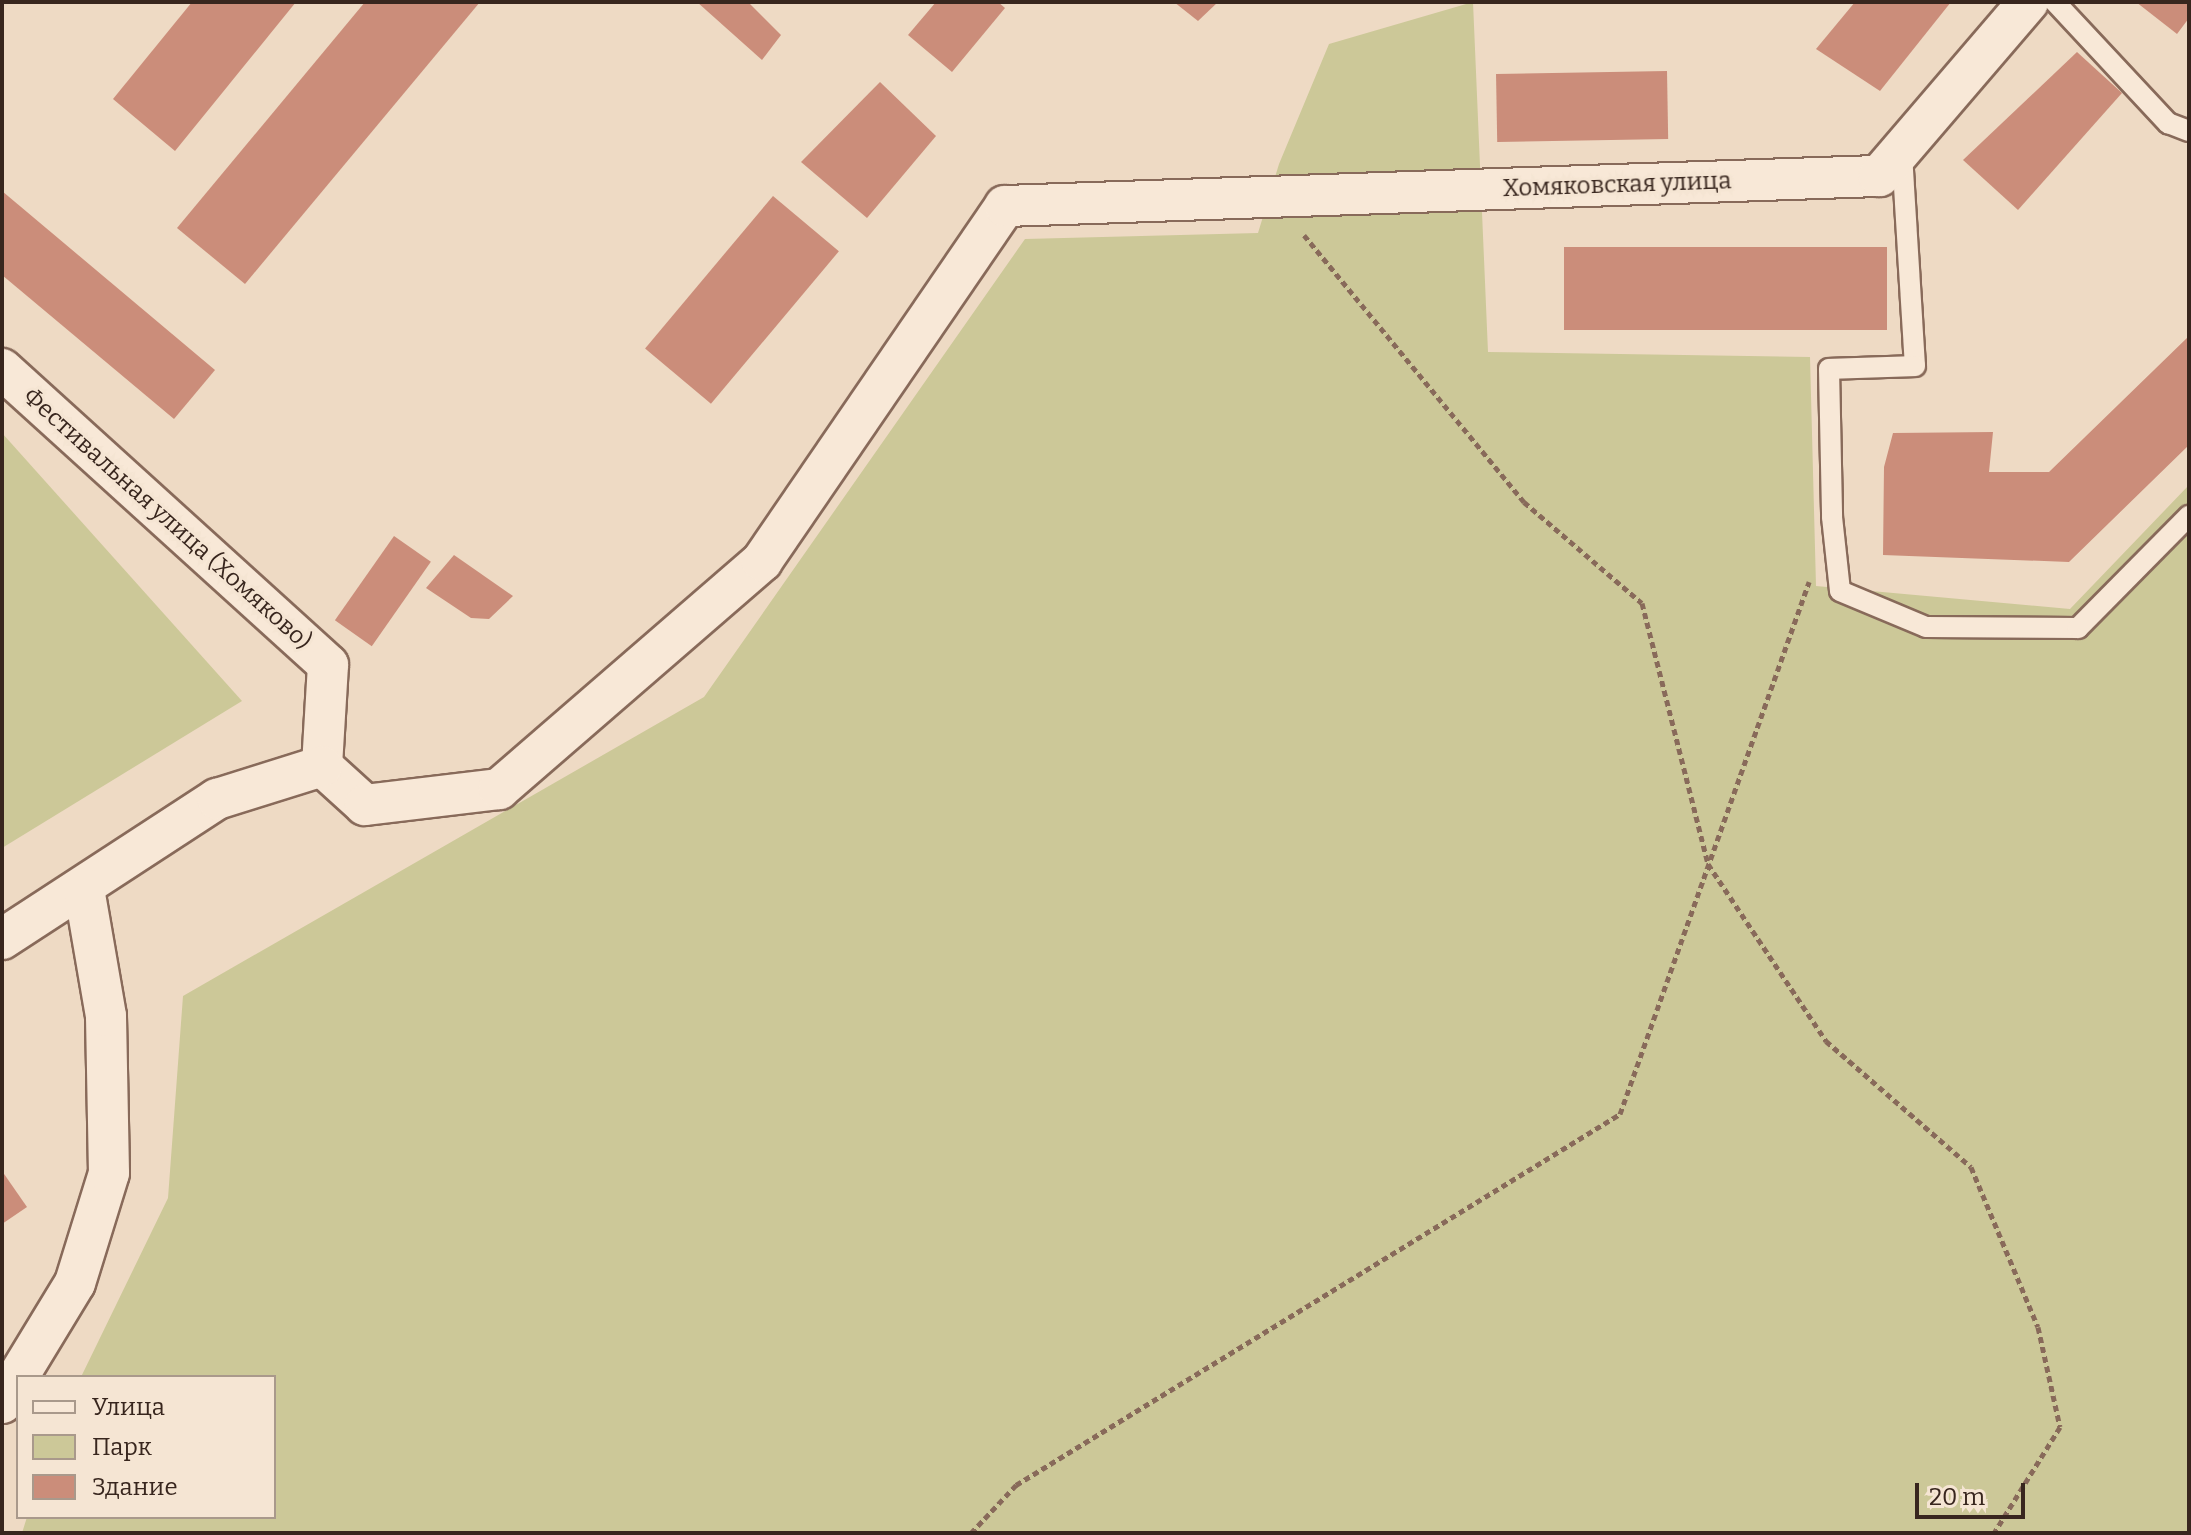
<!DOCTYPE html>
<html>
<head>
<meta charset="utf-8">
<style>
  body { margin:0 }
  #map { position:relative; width:2191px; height:1535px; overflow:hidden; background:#eedac4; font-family:Bitter,serif }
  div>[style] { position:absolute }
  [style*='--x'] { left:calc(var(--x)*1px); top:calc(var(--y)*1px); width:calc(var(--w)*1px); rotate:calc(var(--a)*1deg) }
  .green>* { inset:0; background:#ccc898 }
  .building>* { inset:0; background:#cb8d7a; transform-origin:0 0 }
  .path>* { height:5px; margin-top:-2.5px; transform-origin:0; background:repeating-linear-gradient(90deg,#886a5a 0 6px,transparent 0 10px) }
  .roads { filter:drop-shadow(2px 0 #886a5a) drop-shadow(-2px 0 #886a5a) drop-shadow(0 2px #886a5a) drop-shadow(0 -2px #886a5a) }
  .service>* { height:20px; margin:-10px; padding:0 10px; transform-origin:10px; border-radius:10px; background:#f8e8d7 }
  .minor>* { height:40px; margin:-20px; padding:0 20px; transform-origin:20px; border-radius:20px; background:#f8e8d7 }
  span { translate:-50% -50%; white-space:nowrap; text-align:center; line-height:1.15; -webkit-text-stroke:6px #f5e5d3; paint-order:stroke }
  .street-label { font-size:24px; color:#38261e }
  .frame { position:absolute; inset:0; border:4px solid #38261e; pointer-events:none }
  .legend { position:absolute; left:16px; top:1375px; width:260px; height:144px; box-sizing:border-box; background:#f5e5d3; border:2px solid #a9998b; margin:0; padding:10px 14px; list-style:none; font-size:24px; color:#38261e }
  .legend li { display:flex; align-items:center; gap:16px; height:40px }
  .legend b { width:40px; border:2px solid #a9998b }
  .scale { position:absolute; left:1915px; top:1483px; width:110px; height:36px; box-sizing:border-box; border:4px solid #38261e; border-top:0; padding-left:10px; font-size:24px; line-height:28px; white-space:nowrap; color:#38261e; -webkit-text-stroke:6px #f5e5d3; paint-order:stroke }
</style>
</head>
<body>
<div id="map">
  <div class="green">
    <i style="clip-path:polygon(1473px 2px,1488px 352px,1810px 357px,1816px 586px,2070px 609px,2189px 485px,2189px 1533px,22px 1533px,27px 1517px,274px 1517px,274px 1377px,81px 1377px,168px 1198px,183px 996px,704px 697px,1025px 239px,1258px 233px,1279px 164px,1329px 44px)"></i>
    <i style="clip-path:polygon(2px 433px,242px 701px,2px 848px)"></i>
  </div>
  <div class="building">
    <i style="clip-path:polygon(192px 2px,296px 2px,175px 151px,113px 99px)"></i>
    <i style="clip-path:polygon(365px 2px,480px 2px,245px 284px,177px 228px)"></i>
    <i style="clip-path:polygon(697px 2px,748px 2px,781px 35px,762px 60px)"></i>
    <i style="clip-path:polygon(936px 2px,998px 2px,1005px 8px,952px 72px,908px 35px)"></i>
    <i style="clip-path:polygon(1174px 2px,1218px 2px,1198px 21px)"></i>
    <i style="clip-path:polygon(1855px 2px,1951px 2px,1880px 91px,1816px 49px)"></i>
    <i style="clip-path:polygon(2136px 2px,2189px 2px,2189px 18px,2177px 34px)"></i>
    <i style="clip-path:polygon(2077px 52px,2122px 93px,2018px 210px,1963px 160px)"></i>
    <i style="left:1667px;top:71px;width:68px;height:171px;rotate:89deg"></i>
    <i style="clip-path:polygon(880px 82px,936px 136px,867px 218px,801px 162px)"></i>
    <i style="clip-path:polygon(2px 191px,215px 370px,174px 419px,2px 275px)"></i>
    <i style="left:773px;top:196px;width:86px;height:199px;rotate:40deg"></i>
    <i style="left:1887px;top:247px;width:83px;height:323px;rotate:90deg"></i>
    <i style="clip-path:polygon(2189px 336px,2189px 445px,2069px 562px,1883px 555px,1884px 467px,1893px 433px,1993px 432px,1989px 472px,2049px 472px)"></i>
    <i style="left:394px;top:536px;width:45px;height:103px;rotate:35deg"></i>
    <i style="clip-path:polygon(454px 555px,513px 596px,489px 619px,471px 618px,426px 588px)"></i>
    <i style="clip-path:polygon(2px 1171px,27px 1207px,2px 1224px)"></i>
  </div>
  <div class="path">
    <i style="--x:1304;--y:235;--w:346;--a:50.5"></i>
    <i style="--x:1524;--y:502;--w:155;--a:40.6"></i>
    <i style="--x:1642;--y:603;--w:269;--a:75.8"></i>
    <i style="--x:1708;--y:864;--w:213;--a:56.3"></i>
    <i style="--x:1826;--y:1041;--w:192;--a:41"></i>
    <i style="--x:1971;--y:1167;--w:173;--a:67.3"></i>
    <i style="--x:2038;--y:1327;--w:102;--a:77.6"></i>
    <i style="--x:2060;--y:1427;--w:125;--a:121.9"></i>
    <i style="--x:971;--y:1533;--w:66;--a:-46.8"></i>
    <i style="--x:1016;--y:1485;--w:709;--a:-31.56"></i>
    <i style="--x:1620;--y:1114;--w:565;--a:-70.44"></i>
  </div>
  <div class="roads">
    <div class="service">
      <i style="--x:2055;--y:2;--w:166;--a:47"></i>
      <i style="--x:2168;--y:123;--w:22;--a:21"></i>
      <i style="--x:1902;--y:154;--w:212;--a:86.5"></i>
      <i style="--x:1915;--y:366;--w:86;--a:178"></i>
      <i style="--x:1829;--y:369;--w:148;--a:88.8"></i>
      <i style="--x:1832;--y:517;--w:74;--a:83.8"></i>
      <i style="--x:1840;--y:591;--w:93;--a:22.7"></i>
      <i style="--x:1926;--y:627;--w:152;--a:0.4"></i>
      <i style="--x:2078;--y:628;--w:158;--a:-45.3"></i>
    </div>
    <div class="minor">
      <i style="--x:2;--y:369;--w:440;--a:42.2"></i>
      <i style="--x:328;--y:665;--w:101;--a:93.4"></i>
      <i style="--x:322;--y:766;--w:58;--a:42.2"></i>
      <i style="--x:365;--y:805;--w:135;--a:-6.8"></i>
      <i style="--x:499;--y:789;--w:348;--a:-40.9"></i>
      <i style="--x:762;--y:561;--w:430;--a:-55.6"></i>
      <i style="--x:1005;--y:206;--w:875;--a:-1.97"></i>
      <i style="--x:1879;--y:176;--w:229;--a:-49.4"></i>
      <i style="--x:2;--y:939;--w:257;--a:-33.1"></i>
      <i style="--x:217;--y:799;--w:110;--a:-17.4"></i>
      <i style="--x:2;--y:1403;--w:140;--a:-58.7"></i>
      <i style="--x:75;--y:1283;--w:115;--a:-72.8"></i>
      <i style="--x:109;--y:1173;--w:157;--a:-91.1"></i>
      <i style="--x:106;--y:1016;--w:130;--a:-99.8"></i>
    </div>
  </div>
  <div class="street-label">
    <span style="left:1617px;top:185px;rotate:-2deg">Хомяковская улица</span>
    <span style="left:167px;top:519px;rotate:42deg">Фестивальная улица (Хомяково)</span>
  </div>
  <div class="frame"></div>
  <ul class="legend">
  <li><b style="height:10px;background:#f8e8d7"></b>Улица</li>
  <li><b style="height:22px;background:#ccc898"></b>Парк</li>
  <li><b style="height:22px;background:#cb8d7a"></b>Здание</li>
  </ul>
  <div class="scale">20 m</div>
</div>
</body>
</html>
